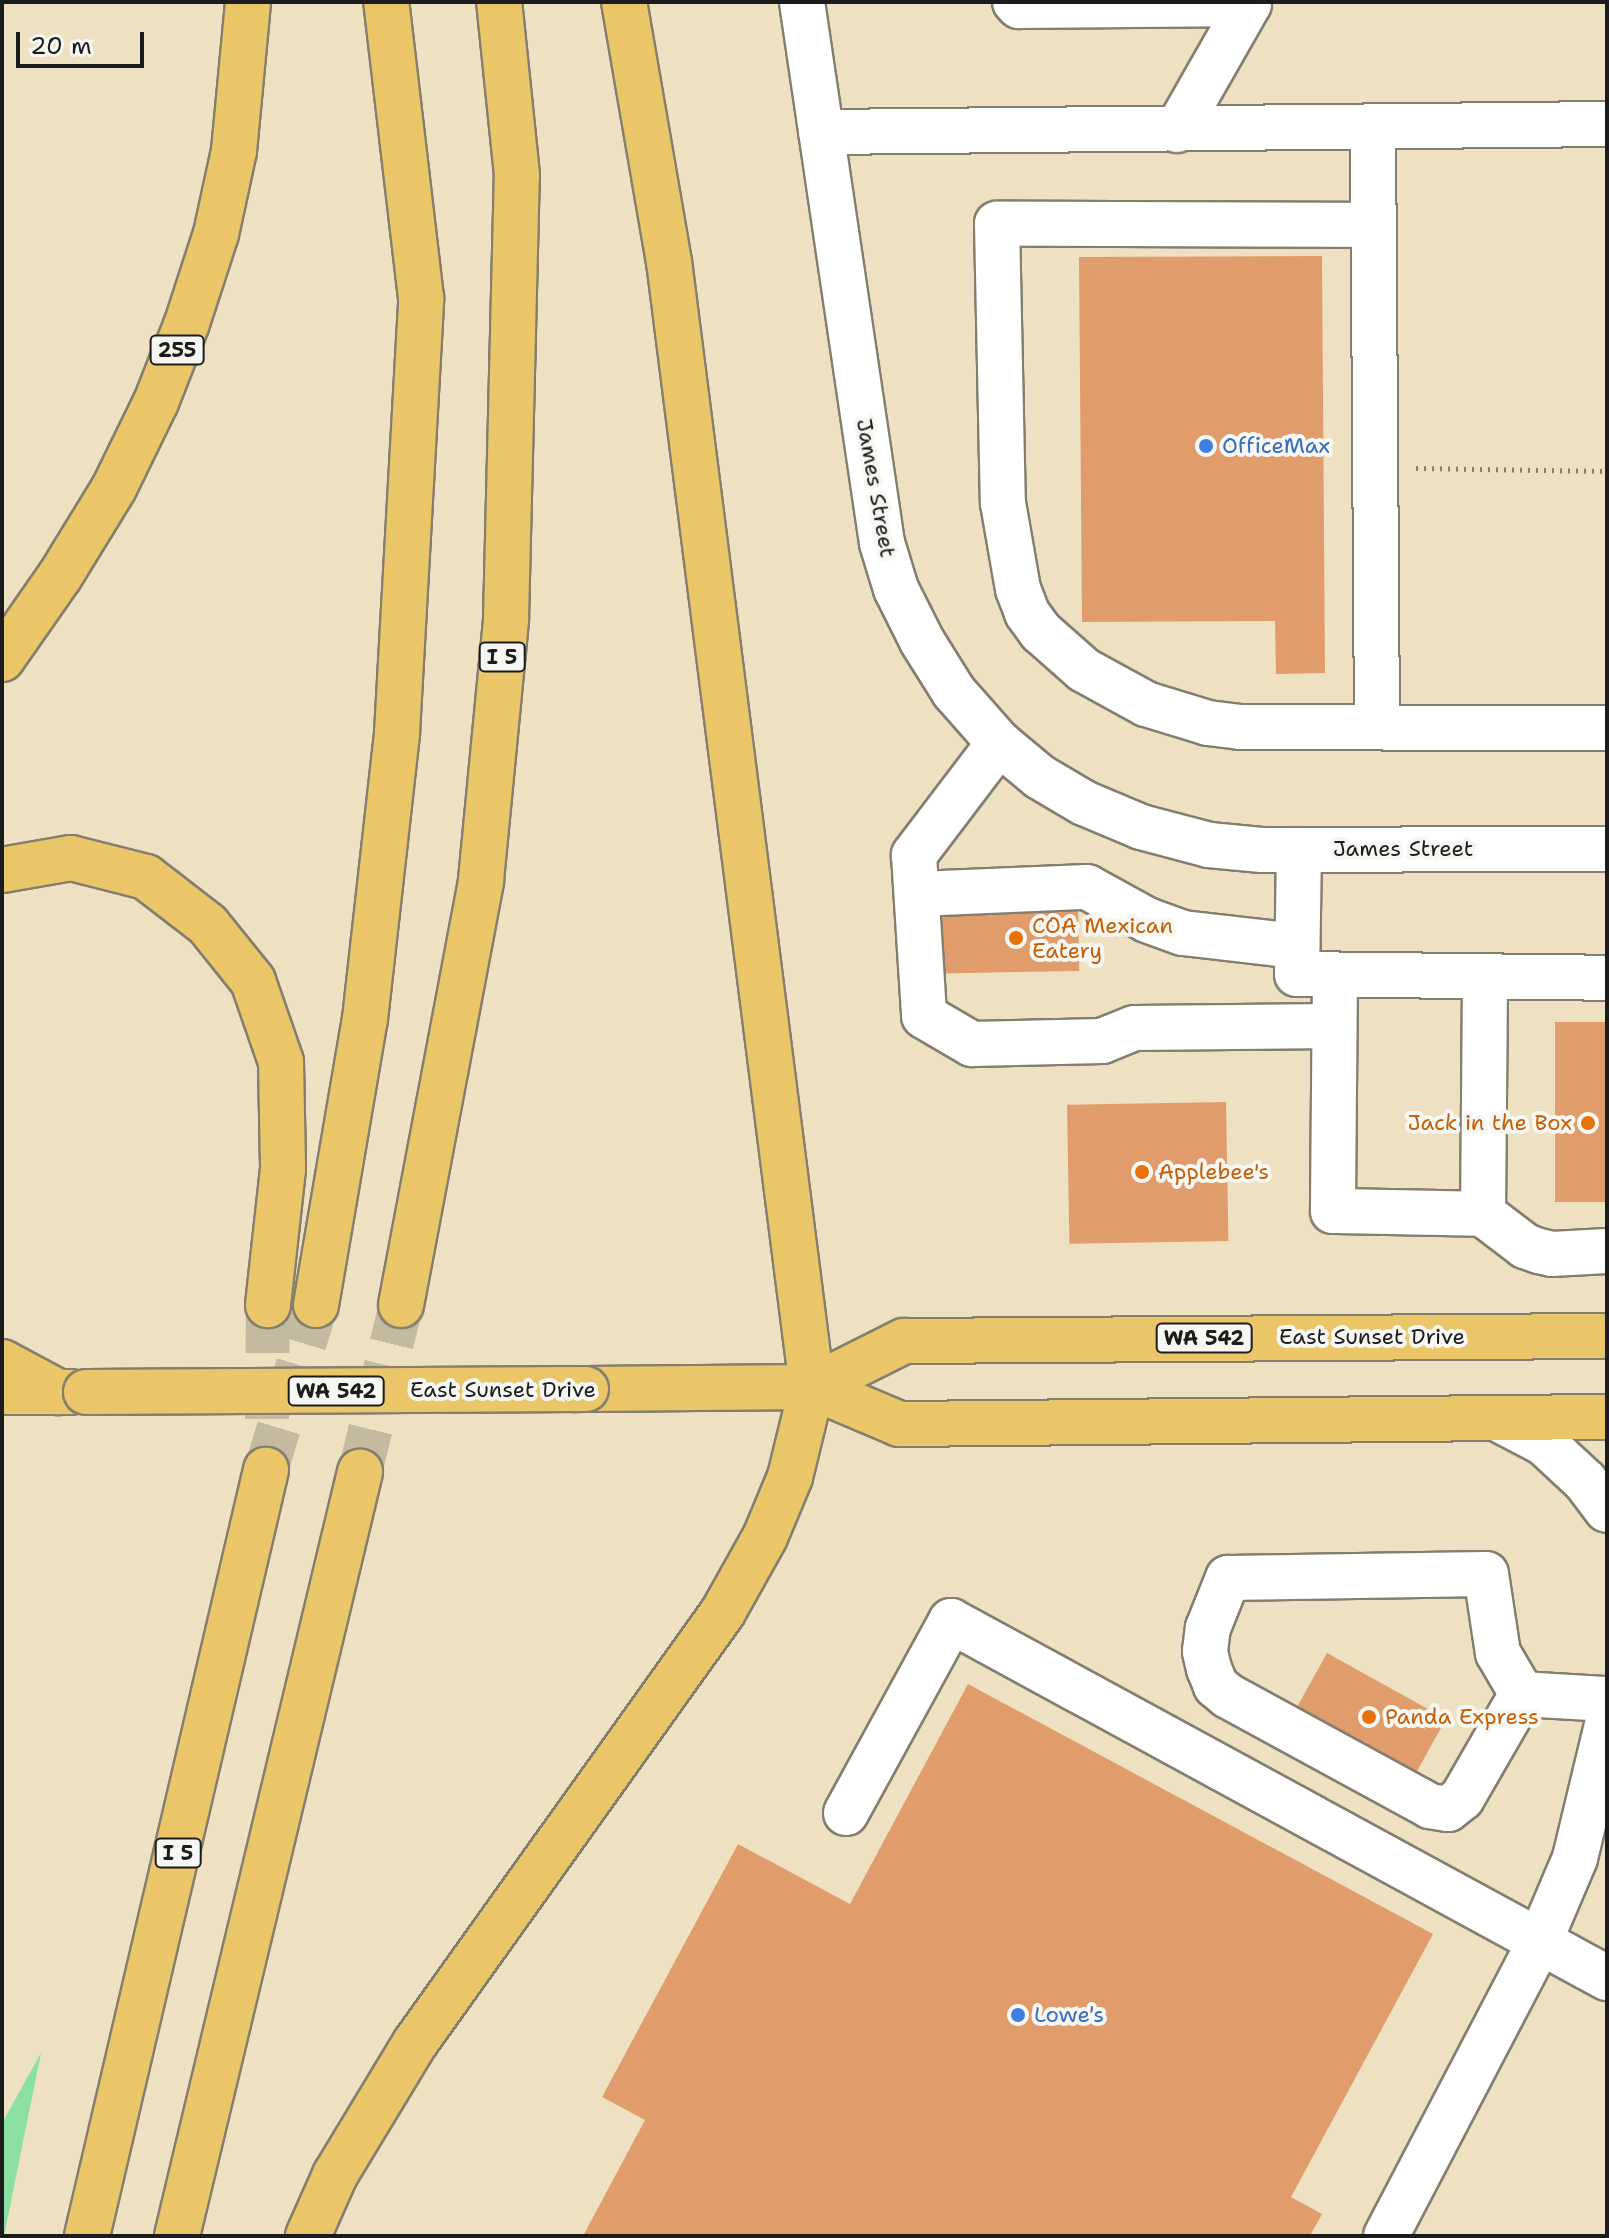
<!DOCTYPE html>
<html>
<head>
<meta charset="utf-8">
<style>
  body { margin:0 }
  #map { position:relative; width:1609px; height:2238px; overflow:hidden; background:#ede1c1; font-family:"Shantell Sans",sans-serif }
  div>[style] { position:absolute }
  [style*='--x'] { left:calc(var(--x)*1px); top:calc(var(--y)*1px); width:calc(var(--w)*1px); rotate:calc(var(--a)*1deg) }
  .green>* { inset:0; background:#8ae0a3 }
  .building>* { inset:0; background:#e09c6b; transform-origin:0 0 }
  .highway-tunnel>* { height:44px; margin-top:-22px; transform-origin:0; background:repeating-linear-gradient(90deg,#c3baa0 0 44px,transparent 0 66px) }
  .path>* { height:5px; margin-top:-2.5px; transform-origin:0; background:repeating-linear-gradient(90deg,#847e6e 0 2px,transparent 0 8px) }
  .roads { filter:drop-shadow(2px 0 #847e6e) drop-shadow(-2px 0 #847e6e) drop-shadow(0 2px #847e6e) drop-shadow(0 -2px #847e6e) }
  .minor>* { height:44px; margin:-22px; padding:0 22px; transform-origin:22px; border-radius:22px; background:#fff }
  .major>* { height:44px; margin:-22px; padding:0 22px; transform-origin:22px; border-radius:22px; background:#ebc669 }
  .highway>* { height:44px; margin:-22px; padding:0 22px; transform-origin:22px; border-radius:22px; background:#ebc669 }
  .bridges { filter:drop-shadow(2px 0 #847e6e) drop-shadow(-2px 0 #847e6e) drop-shadow(0 2px #847e6e) drop-shadow(0 -2px #847e6e) }
  .major-bridge>* { height:44px; margin:-22px; padding:0 22px; transform-origin:22px; border-radius:22px; background:#ebc669 }
  .dots>* { width:22px; height:22px; translate:-50% -50%; box-sizing:border-box; border:4px solid #f6f6f2; border-radius:50% }
  span { translate:-50% -50%; white-space:nowrap; text-align:center; line-height:1.15; -webkit-text-stroke:8px #f6f6f2; paint-order:stroke }
  .shield-label span { padding:2px 6px; background:#f6f6f2; border:2px solid; border-radius:6px; -webkit-text-stroke-width:0 }
  .shield-label { font-size:20px; color:#1c1c1c; font-weight:700 }
  .shop-label { font-size:22px; color:#366cbe }
  .left { translate:0 -50%; text-align:left }
  .street-label { font-size:22px; color:#1c1c1c }
  .food-label { font-size:22px; color:#c56008 }
  .right { translate:-100% -50%; text-align:right }
  .frame { position:absolute; inset:0; border:4px solid #1c1c1c; pointer-events:none }
  .scale { position:absolute; left:16px; top:32px; width:128px; height:36px; box-sizing:border-box; border:4px solid #1c1c1c; border-top:0; padding-left:10px; font-size:24px; line-height:28px; white-space:nowrap; color:#1c1c1c; -webkit-text-stroke:6px #f6f6f2; paint-order:stroke }
</style>
</head>
<body>
<div id="map">
  <div class="green">
    <i style="clip-path:polygon(41px 2053px,4px 2236px,2px 2236px,2px 2123px)"></i>
  </div>
  <div class="building">
    <i style="clip-path:polygon(1322px 256px,1325px 673px,1276px 674px,1275px 621px,1082px 622px,1079px 257px)"></i>
    <i style="left:1078px;top:903px;width:68px;height:138px;rotate:89deg"></i>
    <i style="left:1555px;top:1022px;width:52px;height:180px"></i>
    <i style="left:1226px;top:1102px;width:139px;height:159px;rotate:89deg"></i>
    <i style="left:1327px;top:1653px;width:136px;height:72px;rotate:29deg"></i>
    <i style="clip-path:polygon(968px 1684px,1433px 1934px,1291px 2197px,1322px 2214px,1310px 2236px,583px 2236px,645px 2120px,602px 2097px,738px 1844px,850px 1904px)"></i>
  </div>
  <div class="highway-tunnel">
    <i style="--x:267;--y:1419;--w:114;--a:-89.5"></i>
    <i style="--x:266;--y:1470;--w:172;--a:-73.1"></i>
    <i style="--x:360;--y:1472;--w:172;--a:-76.2"></i>
  </div>
  <div class="path">
    <i style="--x:1416;--y:468;--w:191;--a:0.9"></i>
  </div>
  <div class="roads">
    <div class="minor">
      <i style="--x:802;--y:2;--w:547;--a:81.59"></i>
      <i style="--x:882;--y:543;--w:48;--a:73.1"></i>
      <i style="--x:896;--y:589;--w:58;--a:63.4"></i>
      <i style="--x:922;--y:641;--w:60;--a:57.9"></i>
      <i style="--x:954;--y:692;--w:68;--a:48.6"></i>
      <i style="--x:999;--y:743;--w:53;--a:39.7"></i>
      <i style="--x:1040;--y:777;--w:51;--a:30.6"></i>
      <i style="--x:1084;--y:803;--w:62;--a:22.8"></i>
      <i style="--x:1141;--y:827;--w:70;--a:14.8"></i>
      <i style="--x:1209;--y:845;--w:53;--a:5.4"></i>
      <i style="--x:1262;--y:850;--w:345;--a:-0.2"></i>
      <i style="--x:1015;--y:2;--w:6;--a:45"></i>
      <i style="--x:1019;--y:6;--w:230;--a:-0.5"></i>
      <i style="--x:1373;--y:127;--w:600;--a:89.62"></i>
      <i style="--x:1177;--y:130;--w:145;--a:-60.3"></i>
      <i style="--x:821;--y:132;--w:786;--a:-0.58"></i>
      <i style="--x:1374;--y:225;--w:377;--a:-179.8"></i>
      <i style="--x:997;--y:224;--w:279;--a:88.8"></i>
      <i style="--x:1003;--y:503;--w:87;--a:80.1"></i>
      <i style="--x:1018;--y:589;--w:26;--a:69"></i>
      <i style="--x:1027;--y:613;--w:24;--a:54"></i>
      <i style="--x:1041;--y:632;--w:57;--a:41.5"></i>
      <i style="--x:1084;--y:670;--w:71;--a:28.7"></i>
      <i style="--x:1146;--y:704;--w:65;--a:17"></i>
      <i style="--x:1208;--y:723;--w:31;--a:7"></i>
      <i style="--x:1239;--y:727;--w:368;--a:0.2"></i>
      <i style="--x:999;--y:743;--w:141;--a:127.2"></i>
      <i style="--x:914;--y:855;--w:161;--a:86.4"></i>
      <i style="--x:924;--y:1016;--w:56;--a:30.3"></i>
      <i style="--x:972;--y:1044;--w:130;--a:-1.3"></i>
      <i style="--x:1102;--y:1041;--w:35;--a:-22"></i>
      <i style="--x:1135;--y:1028;--w:199;--a:-0.6"></i>
      <i style="--x:1299;--y:850;--w:124;--a:90.9"></i>
      <i style="--x:1297;--y:974;--w:310;--a:0.7"></i>
      <i style="--x:917;--y:894;--w:170;--a:-2.4"></i>
      <i style="--x:1087;--y:887;--w:68;--a:28.8"></i>
      <i style="--x:1147;--y:920;--w:38;--a:20"></i>
      <i style="--x:1183;--y:933;--w:115;--a:6.5"></i>
      <i style="--x:1335;--y:975;--w:236;--a:90.5"></i>
      <i style="--x:1333;--y:1211;--w:150;--a:1.1"></i>
      <i style="--x:1483;--y:1214;--w:237;--a:-89.5"></i>
      <i style="--x:1483;--y:1214;--w:53;--a:37.3"></i>
      <i style="--x:1525;--y:1246;--w:15;--a:20"></i>
      <i style="--x:1539;--y:1251;--w:13;--a:13"></i>
      <i style="--x:1552;--y:1254;--w:55;--a:-3.1"></i>
      <i style="--x:1496;--y:1418;--w:54;--a:27.5"></i>
      <i style="--x:1544;--y:1443;--w:56;--a:42.8"></i>
      <i style="--x:1585;--y:1481;--w:36;--a:53"></i>
      <i style="--x:1486;--y:1574;--w:80;--a:81.4"></i>
      <i style="--x:1498;--y:1653;--w:48;--a:59.7"></i>
      <i style="--x:1522;--y:1694;--w:120;--a:120"></i>
      <i style="--x:1462;--y:1798;--w:18;--a:142"></i>
      <i style="--x:1448;--y:1809;--w:18;--a:-171"></i>
      <i style="--x:1430;--y:1806;--w:230;--a:-151.4"></i>
      <i style="--x:1228;--y:1696;--w:16;--a:-140"></i>
      <i style="--x:1216;--y:1686;--w:18;--a:-112"></i>
      <i style="--x:1209;--y:1669;--w:18;--a:-103"></i>
      <i style="--x:1205;--y:1651;--w:23;--a:-83"></i>
      <i style="--x:1208;--y:1628;--w:54;--a:-68.2"></i>
      <i style="--x:1228;--y:1578;--w:258;--a:-0.9"></i>
      <i style="--x:1522;--y:1694;--w:85;--a:3.4"></i>
      <i style="--x:846;--y:1813;--w:219;--a:-61.3"></i>
      <i style="--x:951;--y:1621;--w:747;--a:28.56"></i>
      <i style="--x:1386;--y:2236;--w:331;--a:-62.4"></i>
      <i style="--x:1539;--y:1943;--w:92;--a:-67"></i>
      <i style="--x:1575;--y:1858;--w:137;--a:-76.5"></i>
    </div>
    <div class="major">
      <i style="--x:812;--y:1387;--w:103;--a:-26.6"></i>
      <i style="--x:904;--y:1341;--w:703;--a:-0.41"></i>
      <i style="--x:586;--y:1389;--w:226;--a:-0.5"></i>
      <i style="--x:812;--y:1387;--w:95;--a:23"></i>
      <i style="--x:899;--y:1424;--w:708;--a:-0.57"></i>
      <i style="--x:2;--y:1392;--w:69;--a:0"></i>
    </div>
    <div class="highway">
      <i style="--x:2;--y:659;--w:101;--a:-55.1"></i>
      <i style="--x:60;--y:576;--w:103;--a:-58.5"></i>
      <i style="--x:114;--y:488;--w:96;--a:-64"></i>
      <i style="--x:156;--y:402;--w:85;--a:-68.6"></i>
      <i style="--x:187;--y:323;--w:94;--a:-72"></i>
      <i style="--x:216;--y:234;--w:85;--a:-77.8"></i>
      <i style="--x:234;--y:151;--w:150;--a:-84.6"></i>
      <i style="--x:2;--y:870;--w:70;--a:-9.9"></i>
      <i style="--x:71;--y:858;--w:77;--a:14.2"></i>
      <i style="--x:146;--y:877;--w:78;--a:37.7"></i>
      <i style="--x:208;--y:925;--w:72;--a:51.2"></i>
      <i style="--x:253;--y:981;--w:86;--a:70.9"></i>
      <i style="--x:281;--y:1062;--w:107;--a:88.9"></i>
      <i style="--x:283;--y:1169;--w:137;--a:96.3"></i>
      <i style="--x:316;--y:1305;--w:290;--a:-80.3"></i>
      <i style="--x:365;--y:1019;--w:288;--a:-83.6"></i>
      <i style="--x:397;--y:733;--w:436;--a:-86.8"></i>
      <i style="--x:421;--y:298;--w:298;--a:-96.7"></i>
      <i style="--x:401;--y:1305;--w:432;--a:-79.3"></i>
      <i style="--x:481;--y:880;--w:262;--a:-84.5"></i>
      <i style="--x:506;--y:619;--w:444;--a:-88.6"></i>
      <i style="--x:517;--y:175;--w:174;--a:-95.9"></i>
      <i style="--x:2;--y:1362;--w:64;--a:28.2"></i>
      <i style="--x:87;--y:2236;--w:787;--a:-76.85"></i>
      <i style="--x:177;--y:2236;--w:786;--a:-76.53"></i>
      <i style="--x:308;--y:2236;--w:67;--a:-66.1"></i>
      <i style="--x:335;--y:2175;--w:154;--a:-58.8"></i>
      <i style="--x:415;--y:2043;--w:530;--a:-54.45"></i>
      <i style="--x:723;--y:1612;--w:86;--a:-60.8"></i>
      <i style="--x:765;--y:1537;--w:65;--a:-67.4"></i>
      <i style="--x:790;--y:1477;--w:93;--a:-76.3"></i>
      <i style="--x:812;--y:1387;--w:1134;--a:-97.24"></i>
      <i style="--x:669;--y:262;--w:264;--a:-99.8"></i>
    </div>
  </div>
  <div class="bridges">
    <div class="major-bridge">
      <i style="--x:86;--y:1392;--w:500;--a:-0.34"></i>
    </div>
  </div>
  <div class="dots">
    <i style="left:1206px;top:446px;background:#3f7fe0"></i>
    <i style="left:1016px;top:938px;background:#e8710a"></i>
    <i style="left:1588px;top:1123px;background:#e8710a"></i>
    <i style="left:1142px;top:1172px;background:#e8710a"></i>
    <i style="left:1369px;top:1717px;background:#e8710a"></i>
    <i style="left:1018px;top:2015px;background:#3f7fe0"></i>
  </div>
  <div class="shield-label">
    <span style="left:177px;top:350px">255</span>
    <span style="left:502px;top:657px">I 5</span>
    <span style="left:1204px;top:1338px">WA 542</span>
    <span style="left:336px;top:1391px">WA 542</span>
    <span style="left:178px;top:1853px">I 5</span>
  </div>
  <div class="shop-label">
    <span class="left" style="left:1222px;top:446px">OfficeMax</span>
    <span class="left" style="left:1034px;top:2015px">Lowe's</span>
  </div>
  <div class="street-label">
    <span style="left:876px;top:488px;rotate:80deg">James Street</span>
    <span style="left:1403px;top:849px">James Street</span>
    <span style="left:1372px;top:1337px">East Sunset Drive</span>
    <span style="left:503px;top:1390px">East Sunset Drive</span>
  </div>
  <div class="food-label">
    <span class="left" style="left:1032px;top:938px">COA Mexican<br>Eatery</span>
    <span class="right" style="left:1572px;top:1123px">Jack in the Box</span>
    <span class="left" style="left:1158px;top:1172px">Applebee's</span>
    <span class="left" style="left:1385px;top:1717px">Panda Express</span>
  </div>
  <div class="frame"></div>
  <div class="scale">20 m</div>
</div>
</body>
</html>
